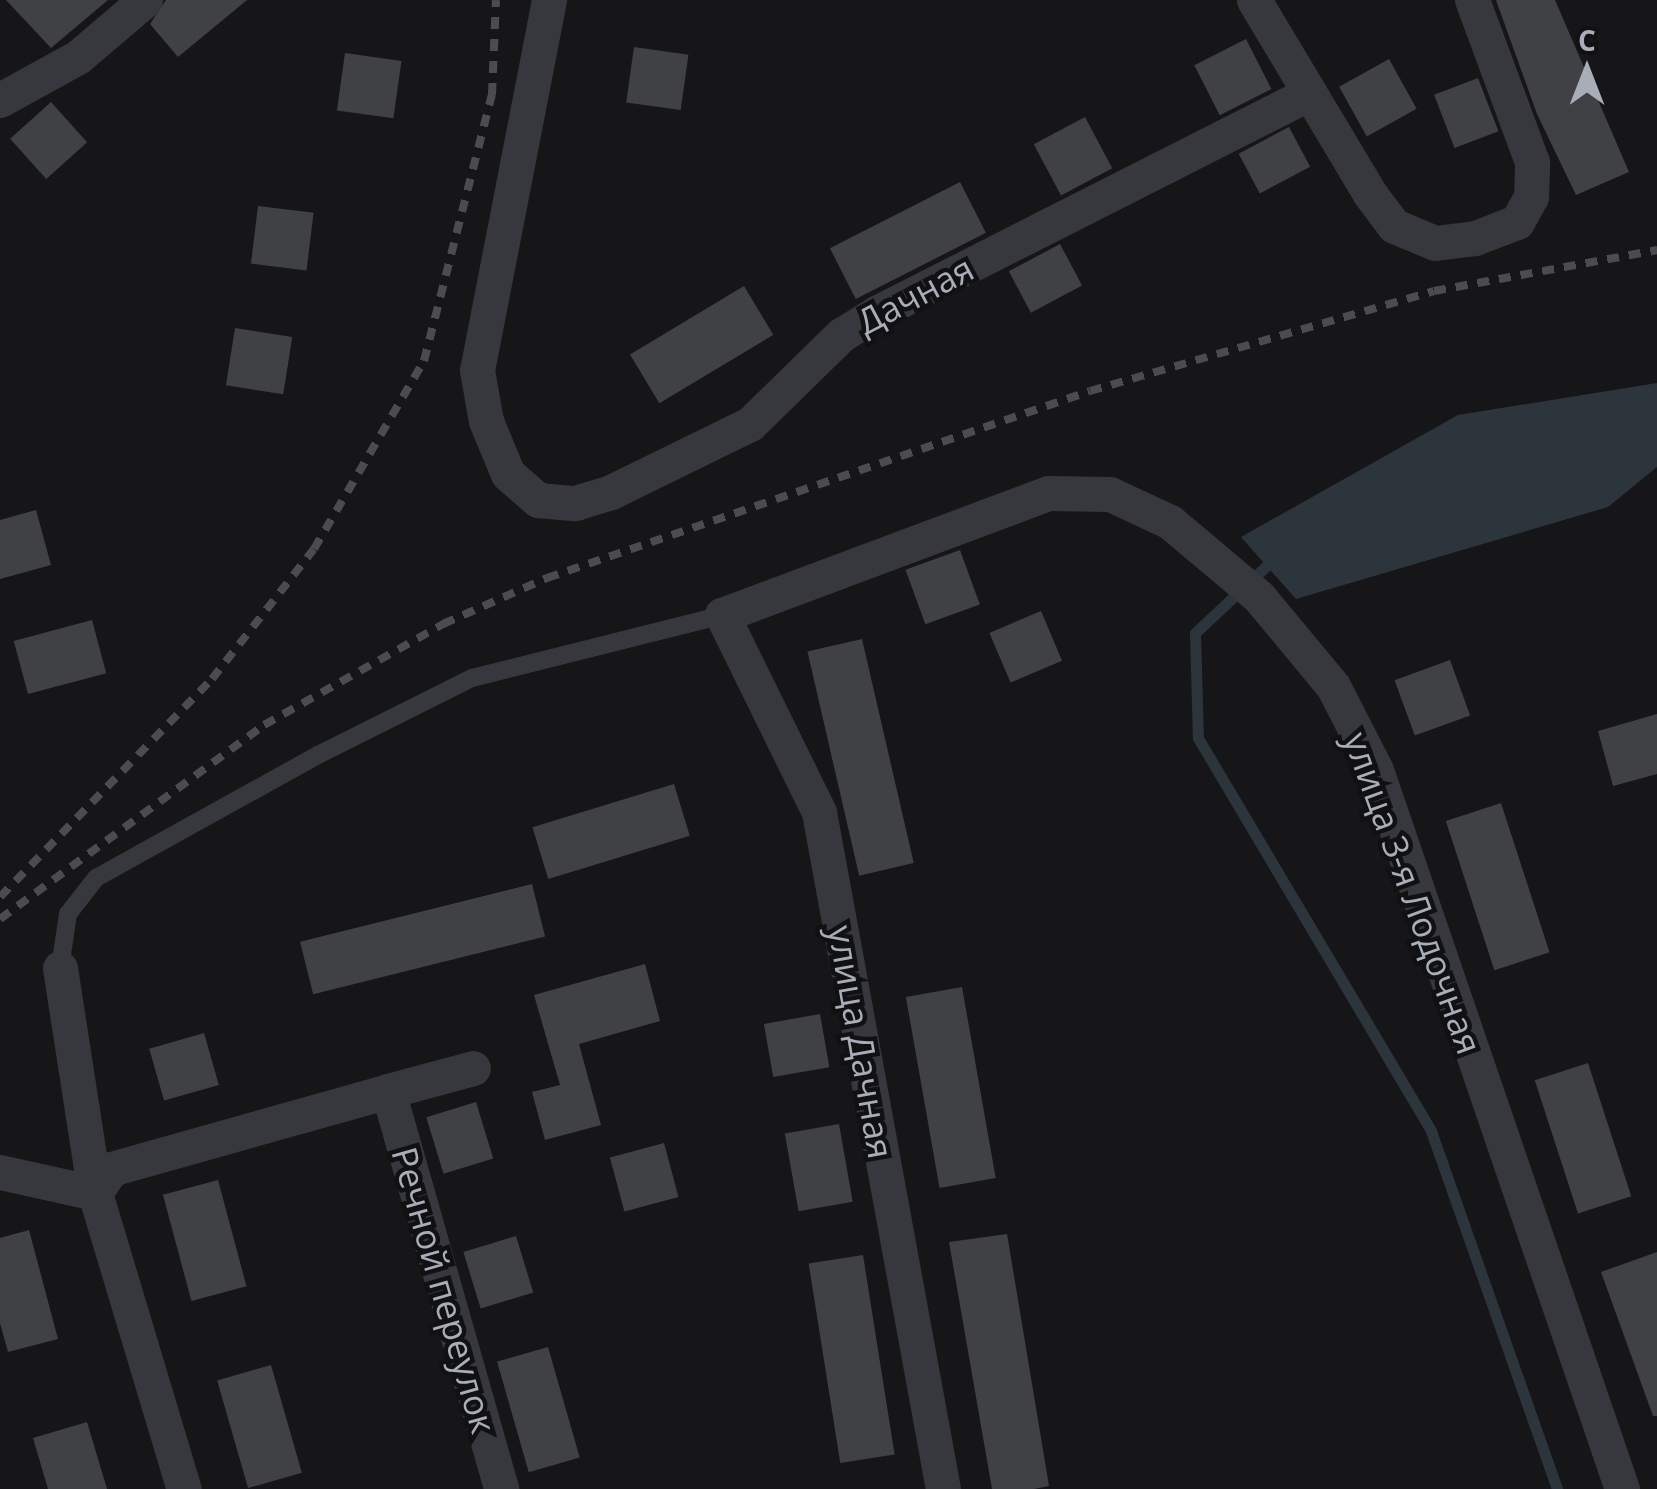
<!DOCTYPE html>
<html>
<head>
<meta charset="utf-8">
<style>
  body { margin:0 }
  #map { position:relative; width:1657px; height:1489px; overflow:hidden; background:#161618; font-family:"Open Sans",sans-serif }
  div>[style] { position:absolute }
  [style*='--x'] { left:calc(var(--x)*1px); top:calc(var(--y)*1px); width:calc(var(--w)*1px); rotate:calc(var(--a)*1deg) }
  .water>* { inset:0; background:#2c353c }
  .stream>* { height:11px; margin:-5.5px; padding:0 5.5px; transform-origin:5.5px; border-radius:5.5px; background:#2c353c }
  .building>* { inset:0; background:#404145; transform-origin:0 0 }
  .lane>* { height:18px; margin:-9px; padding:0 9px; transform-origin:9px; border-radius:9px; background:#37383d }
  .street>* { height:35px; margin:-17.5px; padding:0 17.5px; transform-origin:17.5px; border-radius:17.5px; background:#37383d }
  .rail>* { height:8px; margin-top:-4px; transform-origin:0; background:repeating-linear-gradient(90deg,#4a4c52 0 12px,transparent 0 22px) }
  span { translate:-50% -50%; white-space:nowrap; text-align:center; line-height:1.15; -webkit-text-stroke:9px #111113; paint-order:stroke }
  .street-label { font-size:35px; color:#a8adb8 }
  .north { position:absolute; left:1537px; top:20px; width:100px; height:100px; -webkit-text-stroke:8px #111113; paint-order:stroke; rotate:0deg; font-size:28px; font-weight:700; line-height:40px; text-align:center; color:#a8adb8 }
  .north::after { content:''; display:block; margin:auto; width:35px; height:45px; background:#a8adb8; clip-path:polygon(50% 0,100% 100%,50% 72%,0 100%) }
</style>
</head>
<body>
<div id="map">
  <div class="water">
    <i style="clip-path:polygon(1657px 383px,1657px 467px,1608px 507px,1296px 599px,1241px 537px,1458px 415px)"></i>
  </div>
  <div class="stream">
    <i style="--x:1278;--y:555;--w:114;--a:136.8"></i>
    <i style="--x:1195;--y:633;--w:105;--a:88.4"></i>
    <i style="--x:1198;--y:738;--w:457;--a:59.3"></i>
    <i style="--x:1431;--y:1131;--w:380;--a:70.6"></i>
  </div>
  <div class="building">
    <i style="clip-path:polygon(6px 0,108px 0,51px 48px)"></i>
    <i style="clip-path:polygon(166px 0,247px 0,178px 57px,150px 24px)"></i>
    <i style="clip-path:polygon(1496px 0,1555px 0,1629px 172px,1576px 195px,1537px 114px)"></i>
    <i style="left:1246px;top:39px;width:56px;height:58px;rotate:63deg"></i>
    <i style="left:634px;top:47px;width:55px;height:56px;rotate:8deg"></i>
    <i style="left:345px;top:53px;width:57px;height:58px;rotate:8deg"></i>
    <i style="left:1389px;top:59px;width:57px;height:57px;rotate:61deg"></i>
    <i style="left:1478px;top:78px;width:57px;height:47px;rotate:69deg"></i>
    <i style="left:51px;top:102px;width:54px;height:55px;rotate:48deg"></i>
    <i style="left:1085px;top:117px;width:58px;height:58px;rotate:62deg"></i>
    <i style="left:1289px;top:127px;width:45px;height:57px;rotate:62deg"></i>
    <i style="left:960px;top:182px;width:57px;height:146px;rotate:63deg"></i>
    <i style="left:258px;top:206px;width:56px;height:58px;rotate:7deg"></i>
    <i style="left:1060px;top:244px;width:47px;height:58px;rotate:62deg"></i>
    <i style="left:744px;top:286px;width:57px;height:133px;rotate:59deg"></i>
    <i style="left:235px;top:328px;width:58px;height:58px;rotate:9deg"></i>
    <i style="clip-path:polygon(36px 510px,51px 565px,0 579px,0 520px)"></i>
    <i style="left:960px;top:550px;width:58px;height:58px;rotate:70deg"></i>
    <i style="left:1041px;top:611px;width:54px;height:56px;rotate:67deg"></i>
    <i style="left:92px;top:620px;width:55px;height:81px;rotate:75deg"></i>
    <i style="left:862px;top:639px;width:230px;height:56px;rotate:77deg"></i>
    <i style="left:1450px;top:660px;width:59px;height:59px;rotate:70deg"></i>
    <i style="clip-path:polygon(1657px 714px,1657px 774px,1613px 786px,1598px 731px)"></i>
    <i style="left:674px;top:784px;width:54px;height:148px;rotate:73deg"></i>
    <i style="left:1501px;top:803px;width:157px;height:58px;rotate:72deg"></i>
    <i style="left:532px;top:884px;width:54px;height:239px;rotate:76deg"></i>
    <i style="clip-path:polygon(645px 964px,660px 1021px,579px 1044px,601px 1125px,545px 1140px,532px 1092px,560px 1085px,534px 995px)"></i>
    <i style="left:962px;top:987px;width:194px;height:57px;rotate:80deg"></i>
    <i style="left:820px;top:1014px;width:54px;height:57px;rotate:80deg"></i>
    <i style="left:204px;top:1033px;width:54px;height:57px;rotate:74deg"></i>
    <i style="left:1588px;top:1063px;width:140px;height:56px;rotate:72deg"></i>
    <i style="left:476px;top:1102px;width:59px;height:52px;rotate:73deg"></i>
    <i style="left:839px;top:1124px;width:79px;height:55px;rotate:80deg"></i>
    <i style="left:664px;top:1143px;width:56px;height:56px;rotate:75deg"></i>
    <i style="left:218px;top:1180px;width:110px;height:57px;rotate:75deg"></i>
    <i style="clip-path:polygon(29px 1230px,58px 1339px,8px 1352px,0 1323px,0 1238px)"></i>
    <i style="clip-path:polygon(1007px 1234px,1049px 1486px,1034px 1489px,992px 1489px,949px 1242px)"></i>
    <i style="left:516px;top:1236px;width:59px;height:55px;rotate:73deg"></i>
    <i style="clip-path:polygon(1657px 1252px,1657px 1416px,1653px 1416px,1601px 1272px)"></i>
    <i style="left:863px;top:1255px;width:202px;height:55px;rotate:81deg"></i>
    <i style="left:548px;top:1347px;width:115px;height:53px;rotate:74deg"></i>
    <i style="left:271px;top:1365px;width:112px;height:56px;rotate:74deg"></i>
    <i style="clip-path:polygon(87px 1422px,107px 1489px,48px 1489px,33px 1438px)"></i>
  </div>
  <div class="lane">
    <i style="--x:60;--y:968;--w:55;--a:-81.6"></i>
    <i style="--x:68;--y:914;--w:46;--a:-52.1"></i>
    <i style="--x:96;--y:878;--w:254;--a:-29"></i>
    <i style="--x:318;--y:755;--w:172;--a:-26.6"></i>
    <i style="--x:472;--y:678;--w:258;--a:-14.1"></i>
  </div>
  <div class="street">
    <i style="--x:549;--y:0;--w:377;--a:101"></i>
    <i style="--x:477;--y:370;--w:52;--a:80"></i>
    <i style="--x:486;--y:421;--w:57;--a:67.5"></i>
    <i style="--x:508;--y:474;--w:40;--a:41"></i>
    <i style="--x:538;--y:500;--w:37;--a:5"></i>
    <i style="--x:575;--y:503;--w:38;--a:-17"></i>
    <i style="--x:611;--y:492;--w:155;--a:-26.1"></i>
    <i style="--x:750;--y:424;--w:127;--a:-44.4"></i>
    <i style="--x:841;--y:335;--w:44;--a:-31.9"></i>
    <i style="--x:878;--y:312;--w:484;--a:-26.9"></i>
    <i style="--x:1254;--y:0;--w:226;--a:59.1"></i>
    <i style="--x:1370;--y:194;--w:40;--a:53"></i>
    <i style="--x:1394;--y:226;--w:44;--a:22.5"></i>
    <i style="--x:1435;--y:243;--w:40;--a:-7.1"></i>
    <i style="--x:1475;--y:238;--w:45;--a:-20.9"></i>
    <i style="--x:1517;--y:222;--w:29;--a:-61"></i>
    <i style="--x:1531;--y:197;--w:35;--a:-88"></i>
    <i style="--x:1532;--y:162;--w:173;--a:-110.3"></i>
    <i style="--x:0;--y:100;--w:89;--a:-28.9"></i>
    <i style="--x:78;--y:57;--w:88;--a:-40.4"></i>
    <i style="--x:60;--y:968;--w:228;--a:81.2"></i>
    <i style="--x:388;--y:1091;--w:88;--a:-15.1"></i>
    <i style="--x:0;--y:1172;--w:97;--a:12.5"></i>
    <i style="--x:95;--y:1193;--w:309;--a:73.3"></i>
    <i style="--x:95;--y:1193;--w:29;--a:-56"></i>
    <i style="--x:111;--y:1169;--w:288;--a:-15.7"></i>
    <i style="--x:388;--y:1091;--w:414;--a:74.1"></i>
    <i style="--x:943;--y:1489;--w:688;--a:-100.38"></i>
    <i style="--x:819;--y:812;--w:220;--a:-116.2"></i>
    <i style="--x:722;--y:615;--w:348;--a:-20.5"></i>
    <i style="--x:1048;--y:493;--w:62;--a:0.9"></i>
    <i style="--x:1110;--y:494;--w:66;--a:25"></i>
    <i style="--x:1170;--y:522;--w:116;--a:40.1"></i>
    <i style="--x:1259;--y:597;--w:116;--a:50.3"></i>
    <i style="--x:1333;--y:686;--w:94;--a:62.9"></i>
    <i style="--x:1376;--y:770;--w:760;--a:71.11"></i>
  </div>
  <div class="rail">
    <i style="--x:0;--y:897;--w:304;--a:-45.8"></i>
    <i style="--x:212;--y:679;--w:165;--a:-51.9"></i>
    <i style="--x:314;--y:549;--w:218;--a:-59.7"></i>
    <i style="--x:424;--y:361;--w:275;--a:-75.7"></i>
    <i style="--x:492;--y:95;--w:95;--a:-87.6"></i>
    <i style="--x:0;--y:919;--w:328;--a:-36.3"></i>
    <i style="--x:264;--y:725;--w:206;--a:-29.4"></i>
    <i style="--x:443;--y:624;--w:114;--a:-23.9"></i>
    <i style="--x:547;--y:578;--w:574;--a:-19"></i>
    <i style="--x:1090;--y:391;--w:358;--a:-16.2"></i>
    <i style="--x:1434;--y:291;--w:227;--a:-10.4"></i>
  </div>
  <div class="street-label">
    <span style="left:915px;top:295px;rotate:-28deg">Дачная</span>
    <span style="left:1413px;top:893px;rotate:70deg">улица 3-я Лодочная</span>
    <span style="left:861px;top:1042px;rotate:80deg">улица Дачная</span>
    <span style="left:444px;top:1290px;rotate:74deg">Речной переулок</span>
  </div>
  <div class="north">С</div>
</div>
</body>
</html>
